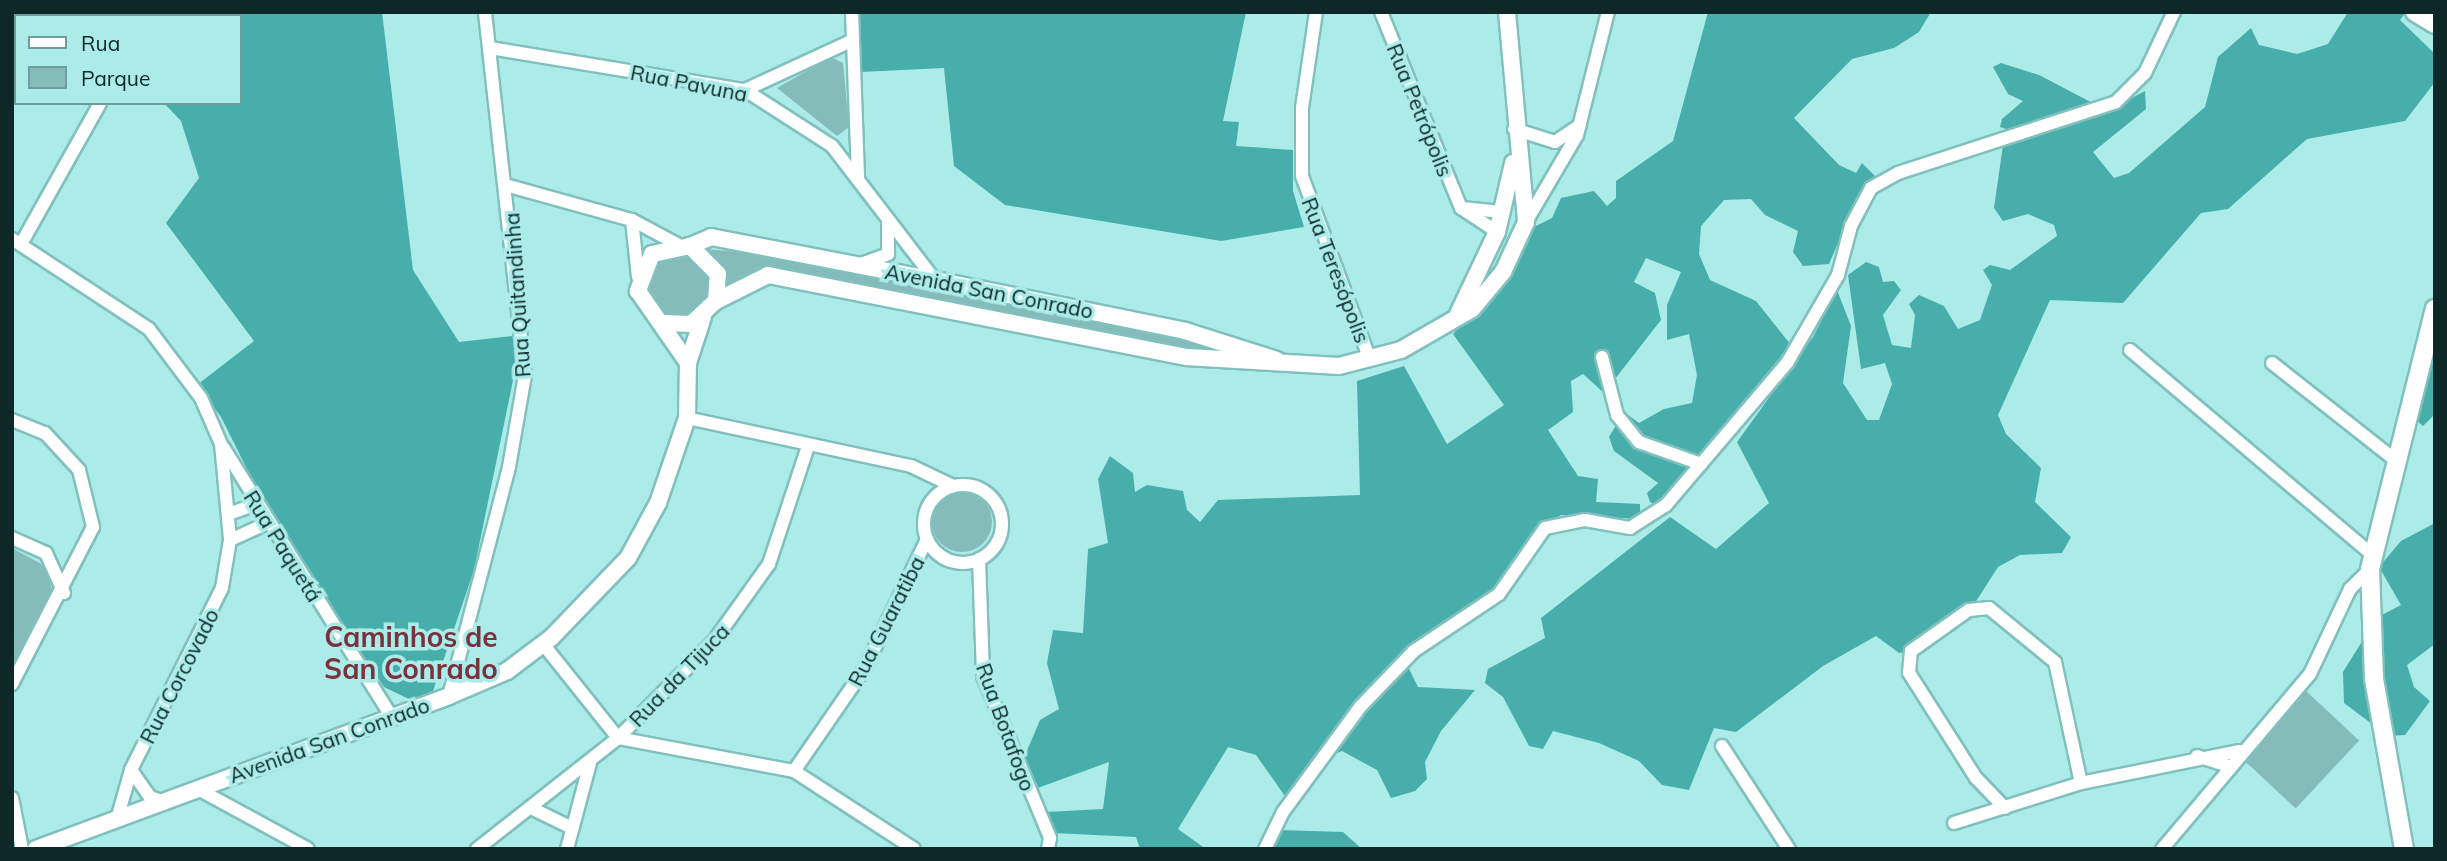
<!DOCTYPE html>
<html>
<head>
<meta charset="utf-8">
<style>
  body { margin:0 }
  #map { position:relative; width:2447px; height:861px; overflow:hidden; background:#abece9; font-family:Mulish,sans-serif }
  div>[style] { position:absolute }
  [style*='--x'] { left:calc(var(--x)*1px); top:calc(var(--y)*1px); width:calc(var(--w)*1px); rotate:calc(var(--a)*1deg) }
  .green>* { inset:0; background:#85bcba; transform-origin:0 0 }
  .round { border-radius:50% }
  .forest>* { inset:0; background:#47aeab }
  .roads { filter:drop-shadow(2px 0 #80c0bd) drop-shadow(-2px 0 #80c0bd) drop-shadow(0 2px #80c0bd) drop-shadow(0 -2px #80c0bd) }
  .minor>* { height:12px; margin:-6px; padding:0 6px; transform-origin:6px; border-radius:6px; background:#fff }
  .minor>.ring { margin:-6px; padding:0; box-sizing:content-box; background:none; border:12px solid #fff; border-radius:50% }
  .tertiary>* { height:16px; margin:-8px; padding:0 8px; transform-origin:8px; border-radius:8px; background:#fff }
  .secondary>* { height:18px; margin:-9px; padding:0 9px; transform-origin:9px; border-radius:9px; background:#fff }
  span { translate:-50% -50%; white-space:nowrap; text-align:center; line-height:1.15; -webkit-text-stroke:7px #abece9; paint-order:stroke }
  .street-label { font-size:21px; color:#0d2827 }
  .district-label { font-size:28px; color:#7a323e; font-weight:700 }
  .frame { position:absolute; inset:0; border:14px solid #0d2827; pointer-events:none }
  .legend { position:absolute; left:14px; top:14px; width:228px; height:91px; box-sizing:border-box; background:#abece9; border:2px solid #6c9e9b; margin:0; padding:9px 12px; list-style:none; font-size:21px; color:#0d2827 }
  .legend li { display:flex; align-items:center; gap:14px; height:35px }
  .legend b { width:35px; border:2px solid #6c9e9b }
</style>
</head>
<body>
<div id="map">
  <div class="green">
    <i style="clip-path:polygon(831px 57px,843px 63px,849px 127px,837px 136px,777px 88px)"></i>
    <i style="clip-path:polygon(705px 249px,765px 254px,1182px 337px,1242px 352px,1243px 362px,767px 269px,733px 282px,722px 295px,717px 263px)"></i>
    <i class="round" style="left:648px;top:254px;width:64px;height:64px"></i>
    <i class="round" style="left:932px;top:492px;width:60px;height:60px"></i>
    <i style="clip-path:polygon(12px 548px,45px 566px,53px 593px,12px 671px)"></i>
    <i style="left:2305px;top:690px;width:74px;height:93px;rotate:43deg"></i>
  </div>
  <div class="forest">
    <i style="clip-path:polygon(87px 12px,382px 12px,413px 270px,459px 342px,513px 336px,517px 361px,474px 570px,431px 697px,417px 703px,384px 687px,270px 515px,221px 417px,197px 385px,254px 341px,166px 223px,199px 178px,181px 121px,164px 103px,240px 103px,240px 16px)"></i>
    <i style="clip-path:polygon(857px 12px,1246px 12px,1223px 121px,1239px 122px,1236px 146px,1293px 150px,1293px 191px,1304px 227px,1221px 241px,1005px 205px,954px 166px,944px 68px,860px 72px)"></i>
    <i style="clip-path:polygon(1708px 12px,1931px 12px,1919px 32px,1894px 48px,1852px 59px,1794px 118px,1839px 165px,1856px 173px,1862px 163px,1875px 176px,1857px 199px,1829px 264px,1803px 266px,1793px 252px,1798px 231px,1765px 215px,1751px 199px,1724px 200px,1701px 226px,1699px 254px,1710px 280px,1756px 301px,1791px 345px,1761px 380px,1761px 388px,1673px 492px,1656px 505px,1650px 502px,1647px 493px,1658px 483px,1614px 451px,1609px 437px,1624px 412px,1639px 423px,1664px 409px,1692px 403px,1697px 375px,1689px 334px,1667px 340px,1667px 305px,1681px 272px,1646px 258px,1634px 282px,1655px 293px,1661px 320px,1604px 393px,1583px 374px,1571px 381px,1573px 412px,1548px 430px,1578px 476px,1598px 479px,1596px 502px,1640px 504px,1640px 519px,1561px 515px,1532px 534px,1494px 595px,1406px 663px,1418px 687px,1475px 690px,1441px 731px,1425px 762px,1427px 779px,1415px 791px,1391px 798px,1377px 770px,1342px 751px,1308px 765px,1287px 799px,1256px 755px,1228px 747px,1178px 829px,1206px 849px,1140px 849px,1136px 837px,1054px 833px,1046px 812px,1103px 809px,1109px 762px,1035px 789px,1023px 760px,1040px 720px,1059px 709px,1047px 663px,1053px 630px,1083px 633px,1088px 549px,1108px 543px,1098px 479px,1110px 456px,1133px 473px,1135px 492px,1147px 485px,1183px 491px,1187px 510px,1200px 522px,1218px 500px,1360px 495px,1357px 381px,1404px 366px,1447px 444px,1504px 405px,1453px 334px,1487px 298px,1522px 233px,1552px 218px,1561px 198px,1594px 191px,1607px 206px,1616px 198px,1616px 181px,1673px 141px)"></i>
    <i style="clip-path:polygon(2348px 12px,2406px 12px,2400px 20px,2435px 54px,2435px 82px,2405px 121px,2307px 139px,2228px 209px,2201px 213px,2123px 303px,2050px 300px,1998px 415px,2006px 434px,2041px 468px,2035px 502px,2071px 537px,2062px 553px,2020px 555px,1998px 567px,1975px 603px,1918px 650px,1899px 653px,1876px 636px,1823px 666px,1736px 732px,1714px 728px,1689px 790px,1662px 785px,1639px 761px,1599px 743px,1553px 731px,1543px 749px,1529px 746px,1503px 697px,1485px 683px,1488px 669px,1545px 638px,1541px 618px,1670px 517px,1716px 549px,1769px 503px,1737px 442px,1813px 337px,1837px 290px,1851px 326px,1843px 383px,1867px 420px,1879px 420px,1892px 384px,1885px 363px,1861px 369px,1848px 275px,1866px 262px,1879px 267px,1883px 282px,1894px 281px,1901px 290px,1883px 315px,1892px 345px,1911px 348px,1915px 315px,1909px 304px,1919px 295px,1944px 306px,1958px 329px,1980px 320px,1992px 285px,1983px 270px,1990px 265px,2010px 270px,2057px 236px,2054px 225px,2028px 214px,2003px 221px,1994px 208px,2003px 145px,2012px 131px,2000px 127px,2002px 119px,2023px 101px,2008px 94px,1993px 67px,2001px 63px,2039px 75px,2108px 111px,2145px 91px,2146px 109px,2093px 152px,2114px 178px,2129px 173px,2205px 107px,2218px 57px,2251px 28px,2259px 45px,2297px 54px,2328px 44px)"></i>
    <i style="clip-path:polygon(2435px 346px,2435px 414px,2423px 426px,2414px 418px)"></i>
    <i style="clip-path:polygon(2435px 523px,2435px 644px,2407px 665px,2414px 687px,2430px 701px,2405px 735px,2388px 736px,2344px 703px,2343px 672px,2361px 643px,2380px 639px,2378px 617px,2401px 605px,2379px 567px,2401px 541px)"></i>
    <i style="clip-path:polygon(1278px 830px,1343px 832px,1362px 849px,1269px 849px)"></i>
  </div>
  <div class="roads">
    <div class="minor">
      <i style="--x:852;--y:12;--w:165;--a:87.9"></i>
      <i style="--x:1316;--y:12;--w:97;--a:98.3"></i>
      <i style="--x:1302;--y:108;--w:68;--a:90"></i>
      <i style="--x:1302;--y:176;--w:196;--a:69.7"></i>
      <i style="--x:1381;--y:12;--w:212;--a:67.8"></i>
      <i style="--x:1461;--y:208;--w:43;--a:33.7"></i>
      <i style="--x:490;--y:48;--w:258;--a:9.4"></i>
      <i style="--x:745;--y:90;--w:103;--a:32.8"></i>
      <i style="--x:832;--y:146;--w:169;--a:52.5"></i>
      <i style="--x:745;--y:90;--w:119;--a:-24.8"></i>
      <i style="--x:1514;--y:129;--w:43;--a:17.6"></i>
      <i style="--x:1555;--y:142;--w:30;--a:-34"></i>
      <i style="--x:509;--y:186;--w:128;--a:15.5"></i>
      <i style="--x:632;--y:220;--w:51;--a:28.1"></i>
      <i style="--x:1462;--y:208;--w:40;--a:5.7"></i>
      <i style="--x:632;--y:220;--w:57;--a:84"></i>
      <i style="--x:1526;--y:222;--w:101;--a:-59.6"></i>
      <i style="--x:1577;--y:135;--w:127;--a:-75.9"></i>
      <i style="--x:12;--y:239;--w:164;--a:33.3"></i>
      <i style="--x:149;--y:329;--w:86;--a:53"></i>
      <i style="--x:201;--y:398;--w:50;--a:66.5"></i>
      <i style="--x:221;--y:444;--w:96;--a:84.6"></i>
      <i style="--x:230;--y:540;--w:49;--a:99.5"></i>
      <i style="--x:222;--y:588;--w:203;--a:116.6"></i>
      <i style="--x:131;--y:770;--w:51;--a:105.9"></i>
      <i style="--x:21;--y:244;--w:162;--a:-60.7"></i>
      <i style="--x:861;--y:264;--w:29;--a:-20"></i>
      <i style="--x:888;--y:254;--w:32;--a:-90"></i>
      <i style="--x:2130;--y:350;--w:316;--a:40.2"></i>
      <i style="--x:1602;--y:357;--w:60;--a:75.5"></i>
      <i style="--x:1617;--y:415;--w:35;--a:51"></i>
      <i style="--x:1639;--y:442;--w:66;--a:19.5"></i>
      <i style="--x:2272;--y:363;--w:162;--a:38.2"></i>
      <i style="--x:687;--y:418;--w:229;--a:12.1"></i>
      <i style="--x:911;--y:466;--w:47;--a:25.5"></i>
      <i style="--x:12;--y:420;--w:35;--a:22"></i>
      <i style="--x:45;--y:433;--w:50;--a:47.4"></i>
      <i style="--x:79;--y:470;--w:59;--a:76.2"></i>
      <i style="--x:93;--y:527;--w:177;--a:117.3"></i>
      <i style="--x:223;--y:447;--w:319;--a:58"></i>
      <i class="ring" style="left:924px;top:485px;width:66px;height:66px"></i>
      <i style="--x:228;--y:514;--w:31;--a:-19"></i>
      <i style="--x:12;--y:538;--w:37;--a:24"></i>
      <i style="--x:46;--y:553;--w:44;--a:65.8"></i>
      <i style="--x:230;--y:540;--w:42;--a:-24.1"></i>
      <i style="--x:979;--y:559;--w:117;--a:88"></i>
      <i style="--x:983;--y:676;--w:175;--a:67.5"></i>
      <i style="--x:1050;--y:838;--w:11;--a:100"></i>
      <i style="--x:543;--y:644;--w:120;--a:51.4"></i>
      <i style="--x:618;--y:738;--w:179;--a:10.6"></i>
      <i style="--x:794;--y:771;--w:143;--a:33"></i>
      <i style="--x:449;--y:696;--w:237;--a:-75.3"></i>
      <i style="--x:509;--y:467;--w:93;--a:-80.1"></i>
      <i style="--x:525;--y:375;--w:365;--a:-96.3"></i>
      <i style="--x:1722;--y:746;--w:123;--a:57"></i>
      <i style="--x:2197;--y:756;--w:32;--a:18"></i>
      <i style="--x:131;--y:770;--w:33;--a:55"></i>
      <i style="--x:150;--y:797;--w:15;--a:20"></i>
      <i style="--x:794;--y:771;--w:125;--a:-55.4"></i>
      <i style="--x:865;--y:668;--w:143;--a:-64.3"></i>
      <i style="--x:198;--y:789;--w:125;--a:28.6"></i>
      <i style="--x:12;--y:798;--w:52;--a:78.9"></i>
      <i style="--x:531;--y:808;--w:46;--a:26"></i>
      <i style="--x:2005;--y:808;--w:42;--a:-134"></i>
      <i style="--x:1976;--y:778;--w:125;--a:-122.5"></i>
      <i style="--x:1909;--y:673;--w:22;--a:-85"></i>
      <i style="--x:1911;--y:651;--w:71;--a:-35.3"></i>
      <i style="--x:1969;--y:610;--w:20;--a:-6"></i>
      <i style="--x:1989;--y:608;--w:85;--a:39.3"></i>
      <i style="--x:2055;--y:662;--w:124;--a:77.9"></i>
      <i style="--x:2081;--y:783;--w:162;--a:-11.4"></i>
      <i style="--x:1954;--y:823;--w:133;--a:-17.5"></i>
      <i style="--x:477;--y:849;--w:179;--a:-38.2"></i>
      <i style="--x:618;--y:738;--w:136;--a:-45.3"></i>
      <i style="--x:714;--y:641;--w:95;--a:-54.5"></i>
      <i style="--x:769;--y:564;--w:124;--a:-71.7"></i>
      <i style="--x:567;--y:849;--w:89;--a:-75"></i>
      <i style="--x:1265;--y:849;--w:41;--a:-64.1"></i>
      <i style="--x:1283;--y:812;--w:132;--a:-53.7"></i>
      <i style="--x:1361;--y:706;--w:76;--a:-46.1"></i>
      <i style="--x:1414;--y:651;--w:102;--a:-33.8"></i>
      <i style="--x:1499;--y:594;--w:80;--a:-55.1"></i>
      <i style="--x:1545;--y:528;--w:41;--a:-11.3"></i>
      <i style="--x:1585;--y:520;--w:46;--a:10.1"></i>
      <i style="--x:1630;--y:528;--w:43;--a:-32.6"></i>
      <i style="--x:1666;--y:505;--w:187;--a:-49.6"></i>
      <i style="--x:1787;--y:363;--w:102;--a:-59.9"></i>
      <i style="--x:1838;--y:275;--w:51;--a:-75.1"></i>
      <i style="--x:1851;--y:226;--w:43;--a:-62.2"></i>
      <i style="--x:1871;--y:188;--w:31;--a:-29"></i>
      <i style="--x:1898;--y:173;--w:229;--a:-18"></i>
      <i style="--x:2116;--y:102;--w:41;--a:-45"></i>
      <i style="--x:2145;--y:73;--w:68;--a:-64.6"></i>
      <i style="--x:2162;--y:849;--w:229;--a:-49.8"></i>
      <i style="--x:2310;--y:674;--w:94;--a:-64.8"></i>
      <i style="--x:2350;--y:589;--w:28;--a:-45"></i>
    </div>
    <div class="tertiary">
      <i style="--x:1507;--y:12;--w:211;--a:84.8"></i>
      <i style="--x:690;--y:246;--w:23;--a:-23"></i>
      <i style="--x:711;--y:237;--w:228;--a:10.9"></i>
      <i style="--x:935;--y:280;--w:255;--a:11.5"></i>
      <i style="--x:1185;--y:331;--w:96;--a:17.5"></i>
      <i style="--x:716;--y:301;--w:58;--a:-26.6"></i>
      <i style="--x:768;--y:275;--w:427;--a:11.1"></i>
      <i style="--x:1187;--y:357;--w:152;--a:3.4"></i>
      <i style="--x:1339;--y:366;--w:64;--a:-14.5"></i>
      <i style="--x:1401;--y:350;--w:82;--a:-30"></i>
      <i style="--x:1472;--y:309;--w:48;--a:-50"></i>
      <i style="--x:1503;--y:272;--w:55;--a:-65.3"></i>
      <i style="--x:1458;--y:314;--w:91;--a:-64.6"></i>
      <i style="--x:1497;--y:232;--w:71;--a:-76.9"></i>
      <i style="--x:663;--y:323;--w:28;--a:2"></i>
      <i style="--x:691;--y:324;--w:34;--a:-43"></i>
      <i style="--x:716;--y:301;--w:27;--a:-86"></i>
      <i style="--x:718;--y:274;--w:40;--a:-135"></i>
      <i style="--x:690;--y:246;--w:39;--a:168"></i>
      <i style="--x:652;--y:254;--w:40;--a:111"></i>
      <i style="--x:638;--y:291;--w:88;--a:55.2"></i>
      <i style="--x:36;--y:849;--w:440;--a:-20.3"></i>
      <i style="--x:449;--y:696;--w:63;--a:-23.3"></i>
      <i style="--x:507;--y:671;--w:55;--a:-36.9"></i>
      <i style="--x:551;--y:638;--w:111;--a:-46.1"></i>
      <i style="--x:628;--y:558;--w:63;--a:-61.4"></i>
      <i style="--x:658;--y:503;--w:90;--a:-71.2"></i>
      <i style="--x:687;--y:418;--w:55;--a:-89"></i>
      <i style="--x:688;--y:363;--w:48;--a:-71.9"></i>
    </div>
    <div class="secondary">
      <i style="--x:2415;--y:12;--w:23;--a:31"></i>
      <i style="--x:2404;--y:849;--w:174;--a:-100"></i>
      <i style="--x:2374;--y:678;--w:109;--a:-92.1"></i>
      <i style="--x:2370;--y:569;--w:268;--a:-76"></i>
    </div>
  </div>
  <div class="street-label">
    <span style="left:689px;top:83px;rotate:11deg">Rua Pavuna</span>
    <span style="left:1420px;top:110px;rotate:68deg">Rua Petrópolis</span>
    <span style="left:1336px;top:270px;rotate:69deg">Rua Teresópolis</span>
    <span style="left:989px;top:291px;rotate:11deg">Avenida San Conrado</span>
    <span style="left:517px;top:295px;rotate:-94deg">Rua Quitandinha</span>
    <span style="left:283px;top:546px;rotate:58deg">Rua Paquetá</span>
    <span style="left:886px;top:621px;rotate:-63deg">Rua Guaratiba</span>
    <span style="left:679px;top:675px;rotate:-46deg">Rua da Tijuca</span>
    <span style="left:179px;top:676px;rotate:-63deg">Rua Corcovado</span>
    <span style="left:1006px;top:727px;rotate:70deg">Rua Botafogo</span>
    <span style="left:329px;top:740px;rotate:-20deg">Avenida San Conrado</span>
  </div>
  <div class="district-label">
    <span style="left:411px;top:653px">Caminhos de<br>San Conrado</span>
  </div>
  <div class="frame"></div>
  <ul class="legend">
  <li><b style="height:9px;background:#fff"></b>Rua</li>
  <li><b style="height:19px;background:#85bcba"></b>Parque</li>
  </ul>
</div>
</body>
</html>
